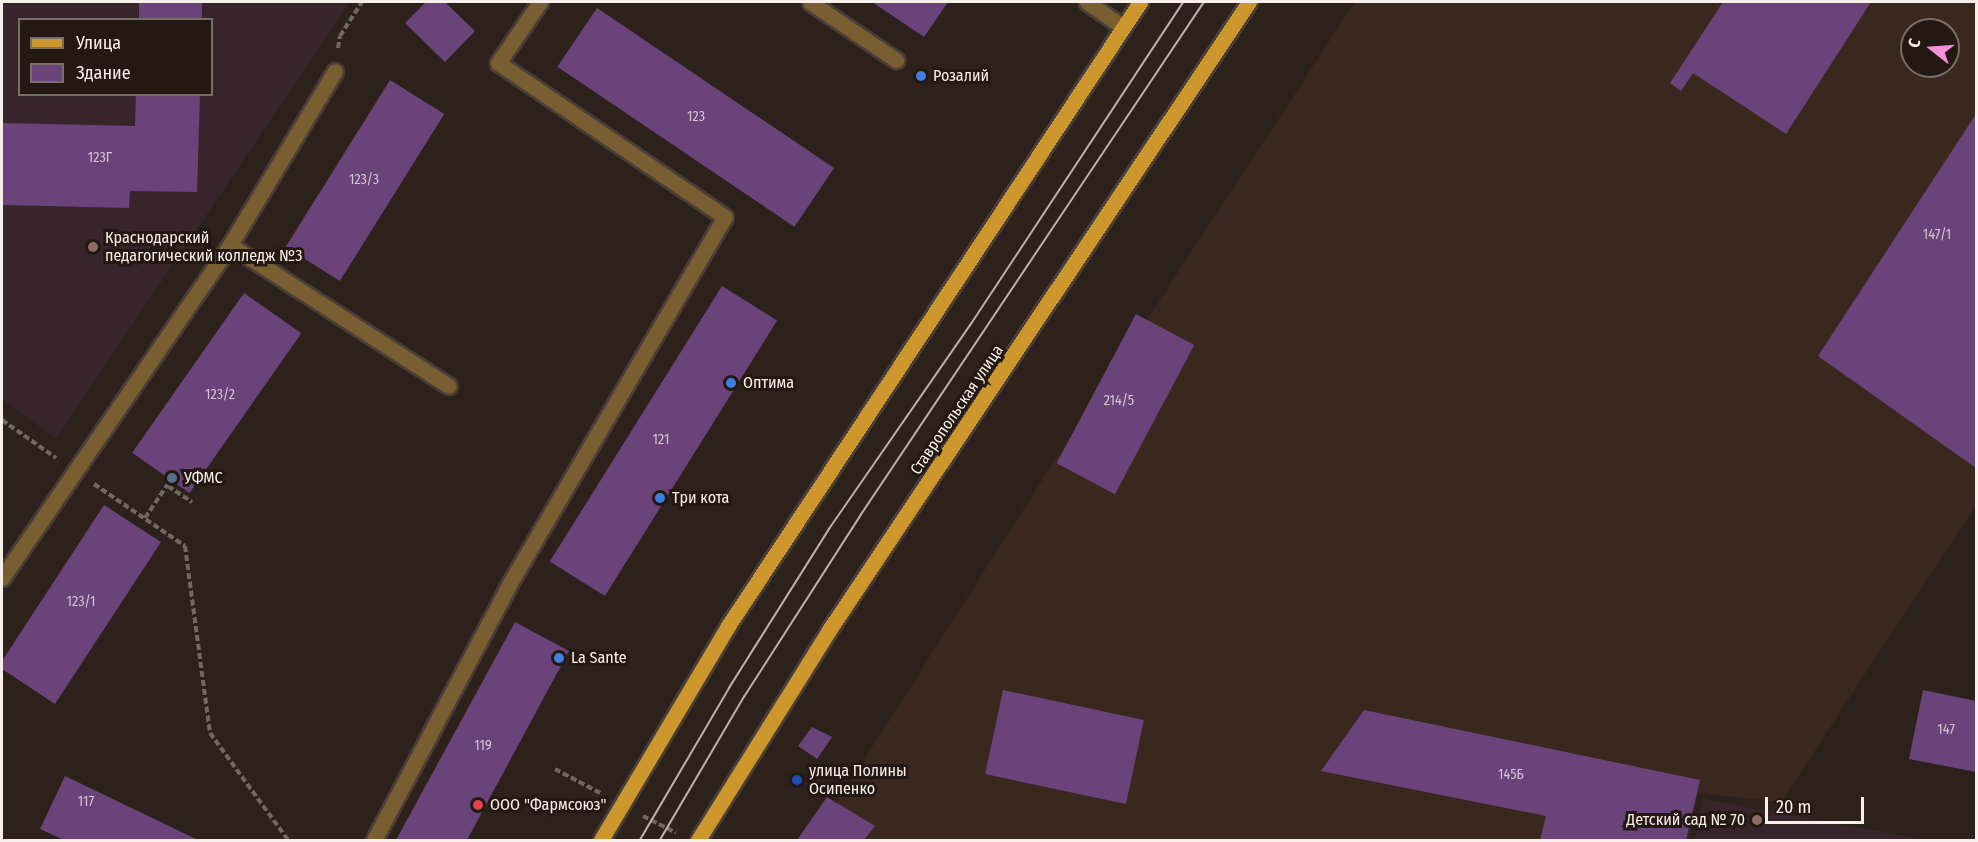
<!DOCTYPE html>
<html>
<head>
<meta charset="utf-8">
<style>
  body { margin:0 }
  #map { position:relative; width:1978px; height:842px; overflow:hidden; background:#2d211b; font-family:"Fira Sans Condensed",sans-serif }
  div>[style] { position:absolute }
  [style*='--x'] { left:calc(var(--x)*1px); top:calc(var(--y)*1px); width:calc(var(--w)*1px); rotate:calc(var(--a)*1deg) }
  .built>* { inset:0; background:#3a281e }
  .education>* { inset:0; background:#38252b }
  .building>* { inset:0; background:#69437a; transform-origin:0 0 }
  .path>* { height:4px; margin-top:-2px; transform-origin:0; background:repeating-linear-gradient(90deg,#726761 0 6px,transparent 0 9px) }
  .roads { filter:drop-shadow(2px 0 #493e38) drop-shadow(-2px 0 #493e38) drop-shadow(0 2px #493e38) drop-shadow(0 -2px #493e38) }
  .service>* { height:15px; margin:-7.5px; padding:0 7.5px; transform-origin:7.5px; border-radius:7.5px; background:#795e32 }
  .primary>* { height:15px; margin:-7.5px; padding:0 7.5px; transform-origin:7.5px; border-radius:7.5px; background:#ce972d }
  .tram>* { height:1.5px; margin:-0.75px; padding:0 0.75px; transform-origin:0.75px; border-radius:0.75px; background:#bab0ab }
  .dots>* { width:16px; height:16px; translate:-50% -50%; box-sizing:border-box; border:3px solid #231812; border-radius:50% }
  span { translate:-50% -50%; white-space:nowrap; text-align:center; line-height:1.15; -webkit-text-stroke:6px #231812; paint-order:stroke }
  .number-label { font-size:14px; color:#d4c4cf }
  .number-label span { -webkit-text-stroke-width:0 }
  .poi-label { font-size:16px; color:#f8efeb }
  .left { translate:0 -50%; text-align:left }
  .right { translate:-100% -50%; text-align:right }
  .street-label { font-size:16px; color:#f8efeb }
  .frame { position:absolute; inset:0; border:3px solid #f8efeb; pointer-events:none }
  .legend { position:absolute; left:18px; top:18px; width:195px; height:78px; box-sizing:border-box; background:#231812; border:2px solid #786e69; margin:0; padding:8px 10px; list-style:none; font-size:18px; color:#f8efeb }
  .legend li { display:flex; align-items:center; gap:12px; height:30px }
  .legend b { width:30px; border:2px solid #786e69 }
  .north { position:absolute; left:1900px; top:18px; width:60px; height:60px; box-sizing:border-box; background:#231812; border:2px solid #786e69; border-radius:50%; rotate:287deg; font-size:16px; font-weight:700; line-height:24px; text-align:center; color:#f8efeb }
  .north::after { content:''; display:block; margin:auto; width:21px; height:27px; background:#f291d6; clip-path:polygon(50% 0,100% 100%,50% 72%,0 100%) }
  .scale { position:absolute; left:1765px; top:797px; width:99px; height:27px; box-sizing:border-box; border:3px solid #f8efeb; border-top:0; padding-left:8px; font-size:18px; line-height:21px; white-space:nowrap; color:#f8efeb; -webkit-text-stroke:4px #231812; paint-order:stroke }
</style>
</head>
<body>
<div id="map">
  <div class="built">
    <i style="clip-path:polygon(evenodd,1355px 2px,1976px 2px,1976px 505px,1781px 802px,1698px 793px,1689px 840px,813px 840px,1046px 474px,1355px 2px,1912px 30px,1948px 30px,1948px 66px,1912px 66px,1912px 30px)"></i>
  </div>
  <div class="education">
    <i style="clip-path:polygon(evenodd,2px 2px,350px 2px,56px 438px,2px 400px,2px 2px,20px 20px,212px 20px,212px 94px,20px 94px,20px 20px)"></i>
    <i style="clip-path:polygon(1702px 799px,1929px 840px,1694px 840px)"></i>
  </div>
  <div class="building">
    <i style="left:139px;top:2px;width:63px;height:18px"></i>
    <i style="clip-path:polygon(426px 2px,445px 2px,475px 31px,445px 62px,405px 23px)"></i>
    <i style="clip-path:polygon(872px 2px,948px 2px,924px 37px)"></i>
    <i style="clip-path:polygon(1723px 2px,1871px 2px,1786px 134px,1693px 73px,1681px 91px,1670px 83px)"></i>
    <i style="left:597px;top:8px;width:286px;height:71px;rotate:34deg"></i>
    <i style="left:390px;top:80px;width:64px;height:197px;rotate:32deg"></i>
    <i style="clip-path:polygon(136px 94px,200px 94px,197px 192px,130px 191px,129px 208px,2px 205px,2px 123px,135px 126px)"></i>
    <i style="clip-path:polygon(1976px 114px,1976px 468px,1818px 356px)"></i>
    <i style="left:722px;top:286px;width:65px;height:325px;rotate:32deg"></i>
    <i style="left:244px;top:293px;width:70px;height:195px;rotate:35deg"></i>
    <i style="left:1136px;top:314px;width:66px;height:169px;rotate:28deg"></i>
    <i style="clip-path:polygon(104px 505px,161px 542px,55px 704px,2px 669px,2px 661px)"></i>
    <i style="clip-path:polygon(515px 622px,569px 651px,467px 840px,396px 840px)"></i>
    <i style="left:1003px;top:690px;width:144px;height:86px;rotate:12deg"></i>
    <i style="clip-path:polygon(1923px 690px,1976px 701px,1976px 772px,1909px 759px)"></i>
    <i style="clip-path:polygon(1364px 710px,1700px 780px,1686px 840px,1540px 840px,1546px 816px,1321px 771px)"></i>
    <i style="clip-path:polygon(812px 727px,832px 737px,817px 759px,798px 746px)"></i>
    <i style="clip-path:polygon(65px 776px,198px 840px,64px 840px,40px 829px)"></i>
    <i style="clip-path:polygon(827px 797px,875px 826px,864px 840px,797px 840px)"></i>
  </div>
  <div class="path">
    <i style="--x:338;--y:48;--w:12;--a:-81"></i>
    <i style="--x:340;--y:36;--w:40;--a:-57.1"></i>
    <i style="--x:2;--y:420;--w:66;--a:35.1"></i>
    <i style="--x:94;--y:484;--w:110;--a:34.3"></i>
    <i style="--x:185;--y:546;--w:189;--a:82.4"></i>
    <i style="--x:210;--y:733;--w:132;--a:53.9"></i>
    <i style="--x:168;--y:486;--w:29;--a:34"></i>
    <i style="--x:145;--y:518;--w:48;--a:-56"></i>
    <i style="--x:555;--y:769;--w:53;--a:28"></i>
    <i style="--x:643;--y:816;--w:37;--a:27"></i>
  </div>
  <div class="roads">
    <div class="service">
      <i style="--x:810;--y:2;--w:104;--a:34"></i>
      <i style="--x:1087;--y:2;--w:44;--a:34.8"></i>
      <i style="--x:230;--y:245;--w:260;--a:32.8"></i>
      <i style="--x:2;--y:578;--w:404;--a:-55.6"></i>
      <i style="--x:230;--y:245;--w:203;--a:-58.9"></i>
      <i style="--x:374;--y:840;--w:291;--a:-62.1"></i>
      <i style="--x:510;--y:583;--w:424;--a:-59.6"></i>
      <i style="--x:725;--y:217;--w:274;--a:-145.8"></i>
      <i style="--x:498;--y:63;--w:74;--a:-55.5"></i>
    </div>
    <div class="primary">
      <i style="--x:601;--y:840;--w:249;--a:-59.3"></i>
      <i style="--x:728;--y:626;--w:748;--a:-56.56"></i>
      <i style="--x:698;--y:840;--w:248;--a:-58"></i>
      <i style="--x:829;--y:630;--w:756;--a:-56.23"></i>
    </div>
  </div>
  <div class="tram">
    <i style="--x:640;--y:840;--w:176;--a:-59.6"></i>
    <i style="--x:729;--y:688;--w:188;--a:-57.8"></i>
    <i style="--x:829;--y:529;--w:249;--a:-55.3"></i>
    <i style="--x:971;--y:324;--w:386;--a:-56.6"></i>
    <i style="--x:660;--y:840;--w:166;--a:-59.6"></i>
    <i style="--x:744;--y:697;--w:215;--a:-57.3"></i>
    <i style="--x:860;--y:516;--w:618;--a:-56.21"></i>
  </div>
  <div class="dots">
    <i style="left:921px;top:76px;background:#3f7fe0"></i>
    <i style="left:93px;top:247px;background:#8d6e63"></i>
    <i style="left:731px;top:383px;background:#3f7fe0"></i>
    <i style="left:172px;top:478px;background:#5c6f8a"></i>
    <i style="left:660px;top:498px;background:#3f7fe0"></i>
    <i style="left:559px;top:658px;background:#3f7fe0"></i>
    <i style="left:797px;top:780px;background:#1a4fb4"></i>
    <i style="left:478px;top:805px;background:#e0444e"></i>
    <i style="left:1757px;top:820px;background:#8d6e63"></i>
  </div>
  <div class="number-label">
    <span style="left:696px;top:117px">123</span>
    <span style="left:100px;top:158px">123Г</span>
    <span style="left:364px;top:180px">123/3</span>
    <span style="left:1937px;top:235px">147/1</span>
    <span style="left:220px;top:395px">123/2</span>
    <span style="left:1119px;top:401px">214/5</span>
    <span style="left:661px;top:440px">121</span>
    <span style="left:81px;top:602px">123/1</span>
    <span style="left:1946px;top:730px">147</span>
    <span style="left:483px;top:746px">119</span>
    <span style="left:1511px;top:775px">145Б</span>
    <span style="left:86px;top:802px">117</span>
  </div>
  <div class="poi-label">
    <span class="left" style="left:933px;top:76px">Розалий</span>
    <span class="left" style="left:105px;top:247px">Краснодарский<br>педагогический колледж №3</span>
    <span class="left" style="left:743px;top:383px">Оптима</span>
    <span class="left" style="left:184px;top:478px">УФМС</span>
    <span class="left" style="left:672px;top:498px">Три кота</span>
    <span class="left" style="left:571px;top:658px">La Sante</span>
    <span class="left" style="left:809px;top:780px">улица Полины<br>Осипенко</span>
    <span class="left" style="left:490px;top:805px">ООО "Фармсоюз"</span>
    <span class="right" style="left:1745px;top:820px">Детский сад № 70</span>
  </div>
  <div class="street-label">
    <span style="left:957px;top:410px;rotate:-56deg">Ставропольская улица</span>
  </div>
  <div class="frame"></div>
  <ul class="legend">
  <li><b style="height:8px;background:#ce972d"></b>Улица</li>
  <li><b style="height:16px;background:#69437a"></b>Здание</li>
  </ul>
  <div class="north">С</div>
  <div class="scale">20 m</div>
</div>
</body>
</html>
